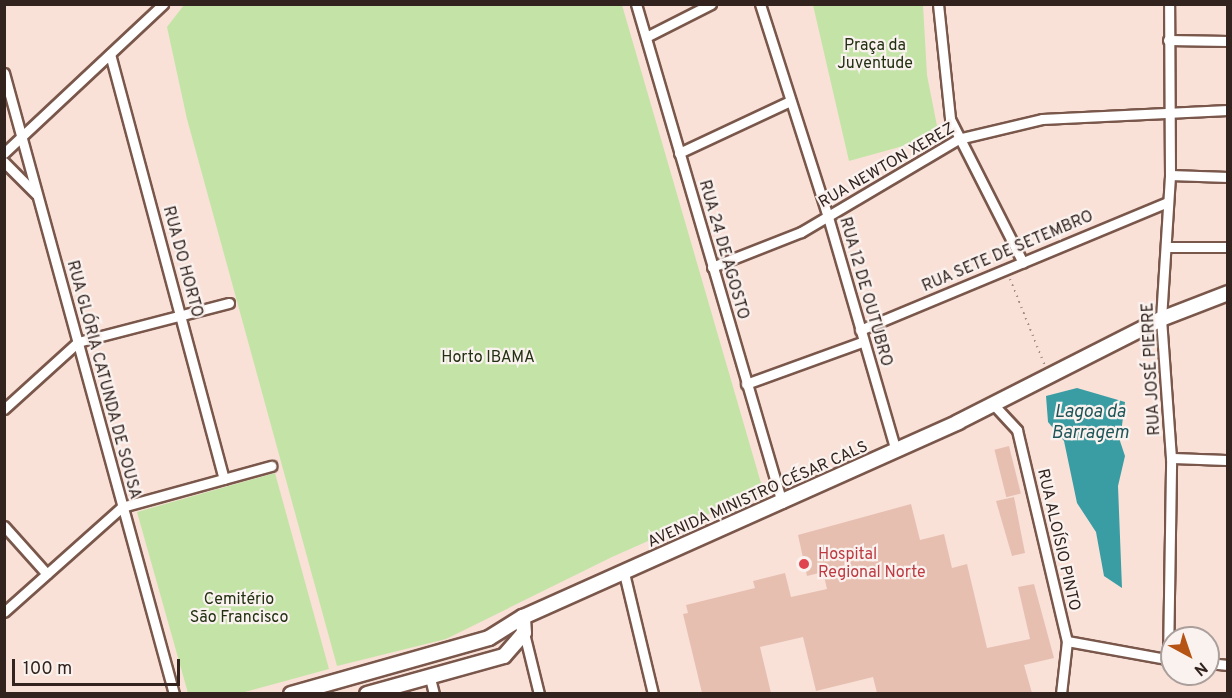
<!DOCTYPE html>
<html>
<head>
<meta charset="utf-8">
<style>
  body { margin:0 }
  #map { position:relative; width:1232px; height:698px; overflow:hidden; background:#f9e1d8; font-family:Overpass,sans-serif }
  div>[style] { position:absolute }
  [style*='--x'] { left:calc(var(--x)*1px); top:calc(var(--y)*1px); width:calc(var(--w)*1px); rotate:calc(var(--a)*1deg) }
  .green>* { inset:0; background:#c3e4a6 }
  .water>* { inset:0; background:#3b9da4 }
  .building>* { inset:0; background:#e6bfb1; transform-origin:0 0 }
  .path>* { height:2px; margin-top:-1px; transform-origin:0; background:repeating-linear-gradient(90deg,#a48f88 0 1.5px,transparent 0 6px) }
  .roads { filter:drop-shadow(2px 0 #7a574b) drop-shadow(-2px 0 #7a574b) drop-shadow(0 2px #7a574b) drop-shadow(0 -2px #7a574b) }
  .street>* { height:9px; margin:-4.5px; padding:0 4.5px; transform-origin:4.5px; border-radius:4.5px; background:#fff }
  .secondary>* { height:14px; margin:-7px; padding:0 7px; transform-origin:7px; border-radius:7px; background:#fff }
  .dots>* { width:16px; height:16px; translate:-50% -50%; box-sizing:border-box; border:3px solid #faf2ef; border-radius:50% }
  span { translate:-50% -50%; white-space:nowrap; text-align:center; line-height:1.15; -webkit-text-stroke:4.5px #faf2ef; paint-order:stroke }
  .park-label { font-size:16px; color:#223111 }
  .street-label { font-size:16px; color:#32231e }
  .health-label { font-size:16px; color:#be3a42 }
  .left { translate:0 -50%; text-align:left }
  .water-label { font-size:18px; color:#1e5559; font-style:italic }
  .frame { position:absolute; inset:0; border:6px solid #32231e; pointer-events:none }
  .north { position:absolute; left:1160px; top:626px; width:60px; height:60px; box-sizing:border-box; background:#faf2ef; border:2px solid #aa9f9b; border-radius:50%; rotate:140deg; font-size:16px; font-weight:700; line-height:24px; text-align:center; color:#32231e }
  .north::after { content:''; display:block; margin:auto; width:21px; height:27px; background:#b65415; clip-path:polygon(50% 0,100% 100%,50% 72%,0 100%) }
  .scale { position:absolute; left:12px; top:659px; width:168px; height:27px; box-sizing:border-box; border:3px solid #32231e; border-top:0; padding-left:8px; font-size:18px; line-height:21px; white-space:nowrap; color:#32231e; -webkit-text-stroke:4px #faf2ef; paint-order:stroke }
</style>
</head>
<body>
<div id="map">
  <div class="green">
    <i style="clip-path:polygon(184px 5px,622px 5px,763px 490px,612px 557px,446px 639px,337px 666px,187px 119px,167px 27px)"></i>
    <i style="clip-path:polygon(813px 5px,923px 5px,927px 75px,939px 136px,849px 161px)"></i>
    <i style="clip-path:polygon(275px 473px,329px 669px,241px 693px,188px 693px,137px 512px)"></i>
  </div>
  <div class="water">
    <i style="clip-path:polygon(1077px 388px,1125px 402px,1120px 441px,1125px 456px,1118px 486px,1122px 588px,1104px 576px,1096px 532px,1077px 503px,1064px 441px,1048px 422px,1046px 396px)"></i>
  </div>
  <div class="building">
    <i style="left:1009px;top:446px;width:49px;height:15px;rotate:76deg"></i>
    <i style="clip-path:polygon(1014px 497px,1025px 553px,1012px 556px,996px 501px)"></i>
    <i style="clip-path:polygon(911px 504px,920px 540px,944px 534px,952px 568px,967px 564px,987px 648px,1030px 639px,1018px 587px,1034px 584px,1054px 658px,1024px 665px,1032px 693px,877px 693px,873px 677px,816px 691px,803px 637px,760px 647px,771px 693px,702px 693px,683px 614px,688px 613px,686px 605px,755px 588px,753px 581px,785px 573px,791px 597px,827px 589px,823px 572px,807px 576px,798px 535px)"></i>
  </div>
  <div class="path">
    <i style="--x:1010;--y:279;--w:94;--a:68.1"></i>
  </div>
  <div class="roads">
    <div class="street">
      <i style="--x:636;--y:4;--w:520;--a:73.69"></i>
      <i style="--x:760;--y:4;--w:224;--a:72.3"></i>
      <i style="--x:828;--y:217;--w:244;--a:73.8"></i>
      <i style="--x:938;--y:4;--w:116;--a:84"></i>
      <i style="--x:950;--y:119;--w:161;--a:63.1"></i>
      <i style="--x:646;--y:37;--w:73;--a:-26.9"></i>
      <i style="--x:1168;--y:40;--w:60;--a:1"></i>
      <i style="--x:110;--y:54;--w:440;--a:75"></i>
      <i style="--x:4;--y:73;--w:644;--a:74.69"></i>
      <i style="--x:4;--y:153;--w:218;--a:-43.1"></i>
      <i style="--x:679;--y:153;--w:123;--a:-25.1"></i>
      <i style="--x:4;--y:162;--w:45;--a:45"></i>
      <i style="--x:1170;--y:175;--w:58;--a:2"></i>
      <i style="--x:1167;--y:247;--w:61;--a:0"></i>
      <i style="--x:712;--y:267;--w:96;--a:-21.5"></i>
      <i style="--x:801;--y:232;--w:182;--a:-30.6"></i>
      <i style="--x:958;--y:139;--w:86;--a:-13.4"></i>
      <i style="--x:1042;--y:119;--w:186;--a:-2.8"></i>
      <i style="--x:860;--y:330;--w:333;--a:-22.6"></i>
      <i style="--x:746;--y:384;--w:123;--a:-19.9"></i>
      <i style="--x:992;--y:403;--w:37;--a:47"></i>
      <i style="--x:1017;--y:430;--w:217;--a:76.7"></i>
      <i style="--x:1067;--y:641;--w:53;--a:96.5"></i>
      <i style="--x:4;--y:409;--w:100;--a:-42.2"></i>
      <i style="--x:78;--y:342;--w:156;--a:-14.5"></i>
      <i style="--x:1171;--y:458;--w:57;--a:2"></i>
      <i style="--x:4;--y:526;--w:64;--a:48.1"></i>
      <i style="--x:624;--y:573;--w:124;--a:76.5"></i>
      <i style="--x:4;--y:612;--w:158;--a:-41.7"></i>
      <i style="--x:122;--y:507;--w:155;--a:-15.4"></i>
      <i style="--x:524;--y:633;--w:63;--a:76.2"></i>
      <i style="--x:1067;--y:641;--w:107;--a:10.3"></i>
      <i style="--x:1168;--y:660;--w:202;--a:-89.1"></i>
      <i style="--x:1171;--y:458;--w:139;--a:-94.1"></i>
      <i style="--x:1161;--y:319;--w:144;--a:-86.4"></i>
      <i style="--x:1170;--y:175;--w:171;--a:-90.3"></i>
      <i style="--x:1208;--y:663;--w:20;--a:6"></i>
      <i style="--x:430;--y:678;--w:16;--a:76"></i>
    </div>
    <div class="secondary">
      <i style="--x:291;--y:694;--w:206;--a:-15.8"></i>
      <i style="--x:489;--y:638;--w:40;--a:-32"></i>
      <i style="--x:523;--y:617;--w:477;--a:-24.1"></i>
      <i style="--x:958;--y:422;--w:228;--a:-26.9"></i>
      <i style="--x:1161;--y:319;--w:72;--a:-21.2"></i>
      <i style="--x:367;--y:694;--w:142;--a:-15.5"></i>
      <i style="--x:504;--y:656;--w:30;--a:-49"></i>
      <i style="--x:524;--y:633;--w:16;--a:-94"></i>
    </div>
  </div>
  <div class="dots">
    <i style="left:804px;top:564px;background:#e0444e"></i>
  </div>
  <div class="park-label">
    <span style="left:875px;top:55px">Praça da<br>Juventude</span>
    <span style="left:488px;top:358px">Horto IBAMA</span>
    <span style="left:239px;top:609px">Cemitério<br>São Francisco</span>
  </div>
  <div class="street-label">
    <span style="left:887px;top:166px;rotate:-30deg">RUA NEWTON XEREZ</span>
    <span style="left:723px;top:250px;rotate:74deg">RUA 24 DE AGOSTO</span>
    <span style="left:1008px;top:252px;rotate:-23deg">RUA SETE DE SETEMBRO</span>
    <span style="left:182px;top:262px;rotate:75deg">RUA DO HORTO</span>
    <span style="left:865px;top:292px;rotate:74deg">RUA 12 DE OUTUBRO</span>
    <span style="left:1152px;top:369px;rotate:-93deg">RUA JOSÉ PIERRE</span>
    <span style="left:103px;top:380px;rotate:75deg">RUA GLÓRIA CATUNDA DE SOUSA</span>
    <span style="left:758px;top:495px;rotate:-24deg">AVENIDA MINISTRO CÉSAR CALS</span>
    <span style="left:1058px;top:540px;rotate:77deg">RUA ALOÍSIO PINTO</span>
  </div>
  <div class="health-label">
    <span class="left" style="left:818px;top:564px">Hospital<br>Regional Norte</span>
  </div>
  <div class="water-label">
    <span style="left:1090px;top:424px">Lagoa da<br>Barragem</span>
  </div>
  <div class="frame"></div>
  <div class="north">N</div>
  <div class="scale">100 m</div>
</div>
</body>
</html>
